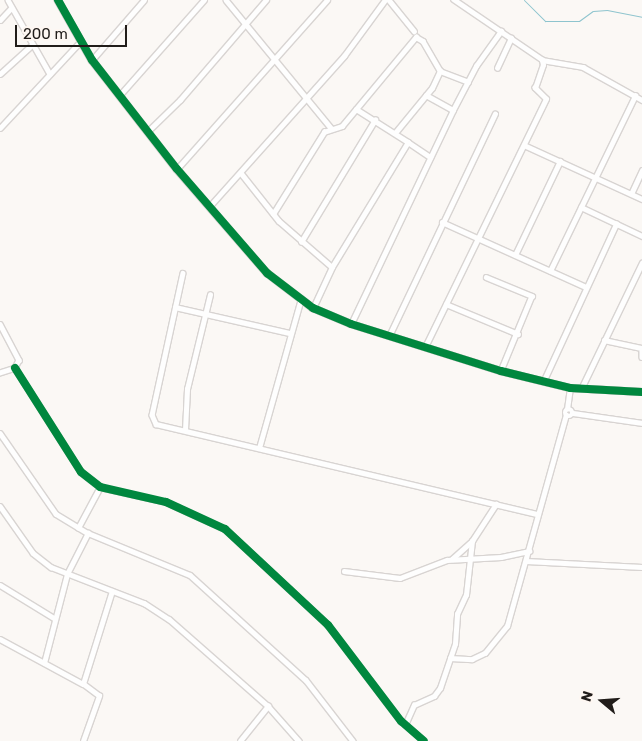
<!DOCTYPE html>
<html>
<head>
<meta charset="utf-8">
<style>
  body { margin:0 }
  #map { position:relative; width:642px; height:741px; overflow:hidden; background:#fbf8f5; font-family:Rubik,sans-serif }
  div>[style] { position:absolute }
  [style*='--x'] { left:calc(var(--x)*1px); top:calc(var(--y)*1px); width:calc(var(--w)*1px); rotate:calc(var(--a)*1deg) }
  .stream>* { height:1px; margin:-0.5px; padding:0 0.5px; transform-origin:0.5px; border-radius:0.5px; background:#8ec4ce }
  .roads { filter:drop-shadow(1px 0 #d8d4d2) drop-shadow(-1px 0 #d8d4d2) drop-shadow(0 1px #d8d4d2) drop-shadow(0 -1px #d8d4d2) }
  .minor>* { height:4.5px; margin:-2.25px; padding:0 2.25px; transform-origin:2.25px; border-radius:2.25px; background:#fefefe }
  .minor>.ring { margin:-2.25px; padding:0; box-sizing:content-box; background:none; border:4.5px solid #fefefe; border-radius:50% }
  .tertiary>* { height:5.5px; margin:-2.75px; padding:0 2.75px; transform-origin:2.75px; border-radius:2.75px; background:#fefefe }
  .cycleway>* { height:8px; margin:-4px; padding:0 4px; transform-origin:4px; border-radius:4px; background:#00873e }
  span { translate:-50% -50%; white-space:nowrap; text-align:center; line-height:1.15; -webkit-text-stroke:4px #fef7f2; paint-order:stroke }
  .north { position:absolute; left:577px; top:676px; width:50px; height:50px; -webkit-text-stroke:4px #fef7f2; paint-order:stroke; rotate:288deg; font-size:14px; font-weight:700; line-height:20px; text-align:center; color:#211d1a }
  .north::after { content:''; display:block; margin:auto; width:18px; height:22px; background:#211d1a; clip-path:polygon(50% 0,100% 100%,50% 72%,0 100%) }
  .scale { position:absolute; left:15px; top:25px; width:112px; height:22px; box-sizing:border-box; border:2px solid #211d1a; border-top:0; padding-left:6px; font-size:15px; line-height:18px; white-space:nowrap; color:#211d1a; -webkit-text-stroke:4px #fef7f2; paint-order:stroke }
</style>
</head>
<body>
<div id="map">
  <div class="stream">
    <i style="--x:524;--y:0;--w:30;--a:45"></i>
    <i style="--x:545;--y:21;--w:34;--a:0"></i>
    <i style="--x:579;--y:21;--w:17;--a:-36"></i>
    <i style="--x:593;--y:11;--w:14;--a:-4"></i>
    <i style="--x:607;--y:10;--w:36;--a:11"></i>
  </div>
  <div class="roads">
    <div class="minor">
      <i style="--x:8;--y:0;--w:85;--a:60.4"></i>
      <i style="--x:226;--y:0;--w:166;--a:50.6"></i>
      <i style="--x:389;--y:0;--w:40;--a:51"></i>
      <i style="--x:0;--y:20;--w:16;--a:-47"></i>
      <i style="--x:92;--y:60;--w:79;--a:-49.1"></i>
      <i style="--x:542;--y:60;--w:42;--a:9.7"></i>
      <i style="--x:583;--y:67;--w:68;--a:29.2"></i>
      <i style="--x:497;--y:68;--w:33;--a:-65"></i>
      <i style="--x:0;--y:74;--w:43;--a:-42.2"></i>
      <i style="--x:426;--y:95;--w:31;--a:29"></i>
      <i style="--x:119;--y:96;--w:128;--a:-48.5"></i>
      <i style="--x:356;--y:109;--w:62;--a:32.4"></i>
      <i style="--x:0;--y:128;--w:117;--a:-47.1"></i>
      <i style="--x:147;--y:132;--w:46;--a:-44.1"></i>
      <i style="--x:180;--y:100;--w:132;--a:-49.3"></i>
      <i style="--x:395;--y:133;--w:58;--a:-50.6"></i>
      <i style="--x:432;--y:88;--w:19;--a:-65"></i>
      <i style="--x:440;--y:71;--w:30;--a:21"></i>
      <i style="--x:524;--y:145;--w:130;--a:24.6"></i>
      <i style="--x:177;--y:169;--w:226;--a:-48.4"></i>
      <i style="--x:241;--y:173;--w:61;--a:51.6"></i>
      <i style="--x:279;--y:221;--w:70;--a:41"></i>
      <i style="--x:631;--y:194;--w:26;--a:-65"></i>
      <i style="--x:209;--y:207;--w:203;--a:-48.2"></i>
      <i style="--x:344;--y:56;--w:69;--a:-53.8"></i>
      <i style="--x:581;--y:207;--w:68;--a:25.4"></i>
      <i style="--x:273;--y:214;--w:97;--a:-58.1"></i>
      <i style="--x:324;--y:132;--w:19;--a:-18"></i>
      <i style="--x:342;--y:126;--w:116;--a:-50.3"></i>
      <i style="--x:416;--y:37;--w:8;--a:30"></i>
      <i style="--x:423;--y:41;--w:34;--a:60"></i>
      <i style="--x:442;--y:222;--w:156;--a:24.3"></i>
      <i style="--x:301;--y:242;--w:143;--a:-58.8"></i>
      <i style="--x:515;--y:255;--w:104;--a:-64.4"></i>
      <i style="--x:550;--y:271;--w:195;--a:-64.1"></i>
      <i style="--x:183;--y:273;--w:145;--a:102.3"></i>
      <i style="--x:152;--y:415;--w:10;--a:66"></i>
      <i style="--x:156;--y:424;--w:392;--a:13.3"></i>
      <i style="--x:486;--y:277;--w:50;--a:22.4"></i>
      <i style="--x:532;--y:296;--w:81;--a:112.5"></i>
      <i style="--x:446;--y:304;--w:78;--a:22.6"></i>
      <i style="--x:175;--y:307;--w:117;--a:12.8"></i>
      <i style="--x:313;--y:308;--w:45;--a:-65.1"></i>
      <i style="--x:332;--y:267;--w:146;--a:-58.7"></i>
      <i style="--x:408;--y:142;--w:27;--a:34"></i>
      <i style="--x:0;--y:324;--w:41;--a:62.2"></i>
      <i style="--x:19;--y:360;--w:9;--a:117"></i>
      <i style="--x:15;--y:368;--w:16;--a:162"></i>
      <i style="--x:351;--y:324;--w:237;--a:-64.5"></i>
      <i style="--x:453;--y:110;--w:50;--a:-62.4"></i>
      <i style="--x:476;--y:66;--w:43;--a:-54.5"></i>
      <i style="--x:389;--y:336;--w:246;--a:-64.5"></i>
      <i style="--x:604;--y:340;--w:39;--a:12"></i>
      <i style="--x:425;--y:347;--w:276;--a:-64"></i>
      <i style="--x:546;--y:99;--w:16;--a:-135"></i>
      <i style="--x:535;--y:88;--w:24;--a:-71"></i>
      <i style="--x:543;--y:65;--w:5;--a:-101"></i>
      <i style="--x:542;--y:60;--w:107;--a:-145.7"></i>
      <i style="--x:642;--y:351;--w:6;--a:90"></i>
      <i style="--x:15;--y:368;--w:123;--a:57.6"></i>
      <i style="--x:81;--y:472;--w:24;--a:38"></i>
      <i style="--x:100;--y:487;--w:68;--a:12.8"></i>
      <i style="--x:166;--y:502;--w:65;--a:24.6"></i>
      <i style="--x:225;--y:529;--w:141;--a:43"></i>
      <i style="--x:328;--y:625;--w:121;--a:52.8"></i>
      <i style="--x:401;--y:721;--w:30;--a:41"></i>
      <i style="--x:544;--y:380;--w:172;--a:-65.2"></i>
      <i style="--x:581;--y:389;--w:140;--a:-64.2"></i>
      <i class="ring" style="left:565px;top:409px;width:3.5px;height:3.5px"></i>
      <i style="--x:567;--y:409;--w:21;--a:-82"></i>
      <i style="--x:573;--y:413;--w:70;--a:8.2"></i>
      <i style="--x:185;--y:430;--w:41;--a:-87.2"></i>
      <i style="--x:187;--y:389;--w:97;--a:-76.3"></i>
      <i style="--x:0;--y:433;--w:98;--a:55.3"></i>
      <i style="--x:56;--y:514;--w:37;--a:31"></i>
      <i style="--x:88;--y:533;--w:110;--a:22.4"></i>
      <i style="--x:190;--y:575;--w:156;--a:42.2"></i>
      <i style="--x:306;--y:680;--w:77;--a:52.4"></i>
      <i style="--x:259;--y:448;--w:155;--a:-74.3"></i>
      <i style="--x:0;--y:506;--w:57;--a:54.9"></i>
      <i style="--x:33;--y:553;--w:23;--a:38"></i>
      <i style="--x:51;--y:567;--w:100;--a:21.2"></i>
      <i style="--x:144;--y:603;--w:30;--a:33"></i>
      <i style="--x:169;--y:619;--w:132;--a:41.3"></i>
      <i style="--x:268;--y:706;--w:47;--a:48.5"></i>
      <i style="--x:78;--y:528;--w:47;--a:-61.8"></i>
      <i style="--x:452;--y:559;--w:27;--a:-42"></i>
      <i style="--x:472;--y:541;--w:44;--a:-57"></i>
      <i style="--x:526;--y:561;--w:116;--a:3"></i>
      <i style="--x:344;--y:571;--w:56;--a:7.1"></i>
      <i style="--x:400;--y:578;--w:50;--a:-21"></i>
      <i style="--x:447;--y:560;--w:54;--a:-3.2"></i>
      <i style="--x:501;--y:557;--w:29;--a:-12"></i>
      <i style="--x:0;--y:585;--w:63;--a:31.4"></i>
      <i style="--x:0;--y:639;--w:94;--a:28.5"></i>
      <i style="--x:83;--y:684;--w:97;--a:-72.7"></i>
      <i style="--x:450;--y:658;--w:22;--a:3"></i>
      <i style="--x:472;--y:659;--w:14;--a:-25"></i>
      <i style="--x:485;--y:653;--w:35;--a:-51"></i>
      <i style="--x:507;--y:626;--w:219;--a:-74.4"></i>
      <i style="--x:44;--y:663;--w:92;--a:-75.5"></i>
      <i style="--x:67;--y:574;--w:46;--a:-62.9"></i>
      <i style="--x:405;--y:725;--w:22;--a:-66"></i>
      <i style="--x:414;--y:705;--w:22;--a:-24"></i>
      <i style="--x:434;--y:696;--w:10;--a:-53"></i>
      <i style="--x:440;--y:688;--w:46;--a:-71.2"></i>
      <i style="--x:455;--y:644;--w:30;--a:-86"></i>
      <i style="--x:457;--y:614;--w:21;--a:-65"></i>
      <i style="--x:466;--y:595;--w:54;--a:-83.7"></i>
      <i style="--x:83;--y:741;--w:48;--a:-70.4"></i>
      <i style="--x:99;--y:696;--w:20;--a:-143"></i>
      <i style="--x:240;--y:741;--w:45;--a:-51.3"></i>
    </div>
    <div class="tertiary">
      <i style="--x:58;--y:0;--w:69;--a:60.5"></i>
      <i style="--x:92;--y:60;--w:138;--a:52.1"></i>
      <i style="--x:177;--y:169;--w:138;--a:49.1"></i>
      <i style="--x:267;--y:273;--w:58;--a:37.3"></i>
      <i style="--x:313;--y:308;--w:41;--a:22.8"></i>
      <i style="--x:351;--y:324;--w:157;--a:17.4"></i>
      <i style="--x:501;--y:371;--w:71;--a:13.8"></i>
      <i style="--x:570;--y:388;--w:72;--a:3.2"></i>
    </div>
  </div>
  <div class="cycleway">
    <i style="--x:58;--y:0;--w:69;--a:60.5"></i>
    <i style="--x:92;--y:60;--w:138;--a:52.1"></i>
    <i style="--x:177;--y:169;--w:138;--a:49.1"></i>
    <i style="--x:267;--y:273;--w:58;--a:37.3"></i>
    <i style="--x:313;--y:308;--w:41;--a:22.8"></i>
    <i style="--x:351;--y:324;--w:157;--a:17.4"></i>
    <i style="--x:501;--y:371;--w:71;--a:13.8"></i>
    <i style="--x:570;--y:388;--w:72;--a:3.2"></i>
    <i style="--x:15;--y:368;--w:123;--a:57.6"></i>
    <i style="--x:81;--y:472;--w:24;--a:38"></i>
    <i style="--x:100;--y:487;--w:68;--a:12.8"></i>
    <i style="--x:166;--y:502;--w:65;--a:24.6"></i>
    <i style="--x:225;--y:529;--w:141;--a:43"></i>
    <i style="--x:328;--y:625;--w:121;--a:52.8"></i>
    <i style="--x:401;--y:721;--w:30;--a:41"></i>
  </div>
  <div class="north">N</div>
  <div class="scale">200 m</div>
</div>
</body>
</html>
